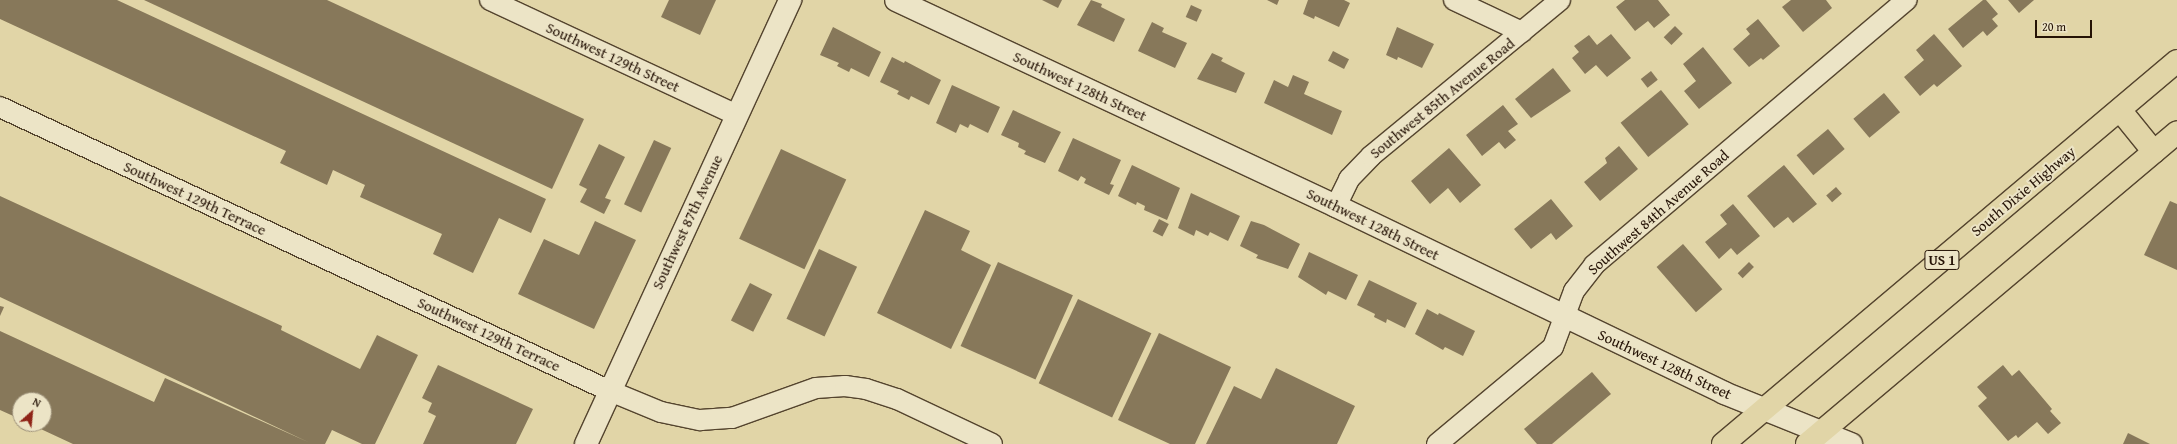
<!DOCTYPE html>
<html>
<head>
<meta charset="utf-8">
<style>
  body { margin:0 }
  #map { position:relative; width:2177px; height:444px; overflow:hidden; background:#e1d5a7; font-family:"Gentium Book Plus",serif }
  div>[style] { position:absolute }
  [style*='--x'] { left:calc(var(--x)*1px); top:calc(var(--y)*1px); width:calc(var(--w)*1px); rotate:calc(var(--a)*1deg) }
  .building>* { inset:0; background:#87785a; transform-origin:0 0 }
  .roads { filter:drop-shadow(1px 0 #54442e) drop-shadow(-1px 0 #54442e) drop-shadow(0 1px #54442e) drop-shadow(0 -1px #54442e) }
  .street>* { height:20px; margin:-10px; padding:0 10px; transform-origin:10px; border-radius:10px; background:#ece4c6 }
  .secondary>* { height:22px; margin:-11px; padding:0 11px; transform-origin:11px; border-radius:11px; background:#ece4c6 }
  .highway>* { height:22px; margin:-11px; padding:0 11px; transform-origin:11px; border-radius:11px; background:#e1d5a7 }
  span { translate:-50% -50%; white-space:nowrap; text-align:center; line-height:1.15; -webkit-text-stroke:4px #ece4c6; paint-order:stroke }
  .shield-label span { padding:1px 3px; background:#ece4c6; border:1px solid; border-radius:3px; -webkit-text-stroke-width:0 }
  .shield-label { font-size:14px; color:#251306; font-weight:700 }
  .street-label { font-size:15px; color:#251306 }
  .north { position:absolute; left:12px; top:392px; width:40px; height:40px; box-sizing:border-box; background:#ece4c6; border:1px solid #9c9079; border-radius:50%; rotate:27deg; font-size:11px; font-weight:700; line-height:16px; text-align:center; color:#251306 }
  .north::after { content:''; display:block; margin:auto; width:14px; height:18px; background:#8f2418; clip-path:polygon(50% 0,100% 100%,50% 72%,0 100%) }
  .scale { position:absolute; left:2035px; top:20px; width:57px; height:18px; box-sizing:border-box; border:2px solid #251306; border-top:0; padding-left:5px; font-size:12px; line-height:14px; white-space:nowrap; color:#251306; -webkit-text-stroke:3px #ece4c6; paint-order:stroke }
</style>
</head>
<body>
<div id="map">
  <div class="building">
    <i style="clip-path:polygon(0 0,117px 0,546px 199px,531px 233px,499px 218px,473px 273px,433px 254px,442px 234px,360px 197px,365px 185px,333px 170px,327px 185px,280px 163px,286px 151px,0 19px)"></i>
    <i style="clip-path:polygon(144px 0,327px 0,584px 119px,552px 189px)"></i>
    <i style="clip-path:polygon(669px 0,716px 0,700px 35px,661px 17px)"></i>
    <i style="clip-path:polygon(1042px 0,1062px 0,1058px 8px)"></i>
    <i style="clip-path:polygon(1091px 0,1102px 4px,1101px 7px,1125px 19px,1114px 42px,1077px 25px)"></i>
    <i style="clip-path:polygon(1267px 0,1279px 0,1277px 5px)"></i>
    <i style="clip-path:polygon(1308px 0,1344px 0,1350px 3px,1339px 27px,1315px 16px,1314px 19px,1303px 14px)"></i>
    <i style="clip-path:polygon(1625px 0,1658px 0,1670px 15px,1654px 28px,1648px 21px,1635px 31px,1616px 7px)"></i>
    <i style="clip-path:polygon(1791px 0,1826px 0,1832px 8px,1803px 32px,1782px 7px)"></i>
    <i style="clip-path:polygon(1983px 0,1986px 0,1998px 14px,1992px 19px,1998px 26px,1987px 36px,1983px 31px,1963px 48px,1948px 29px)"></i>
    <i style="clip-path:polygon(2008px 0,2034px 0,2019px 13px)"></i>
    <i style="left:1191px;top:5px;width:12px;height:13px;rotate:24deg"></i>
    <i style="clip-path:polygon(1758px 19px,1780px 46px,1763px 60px,1761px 58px,1749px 67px,1733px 49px,1750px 34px,1746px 29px)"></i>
    <i style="clip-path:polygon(1152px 22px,1164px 28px,1162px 32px,1187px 43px,1175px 68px,1138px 51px)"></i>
    <i style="left:1675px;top:26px;width:11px;height:16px;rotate:45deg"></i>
    <i style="clip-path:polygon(833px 27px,881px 52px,869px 77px,851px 68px,849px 72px,837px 66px,839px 63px,820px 55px)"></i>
    <i style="clip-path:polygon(1397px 27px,1434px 44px,1422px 68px,1398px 57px,1397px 60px,1386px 55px)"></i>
    <i style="clip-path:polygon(1611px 34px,1631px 58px,1607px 77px,1596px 65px,1585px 74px,1572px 58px,1579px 52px,1574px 46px,1589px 35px,1597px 45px)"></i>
    <i style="clip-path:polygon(1934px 34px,1962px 66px,1937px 87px,1934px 84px,1920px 96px,1904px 77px,1924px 60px,1916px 50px)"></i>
    <i style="clip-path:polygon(1703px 47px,1732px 83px,1699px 109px,1684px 91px,1696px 81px,1683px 64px)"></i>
    <i style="left:1333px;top:51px;width:18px;height:11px;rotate:27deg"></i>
    <i style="clip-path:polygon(1212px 53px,1223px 58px,1221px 61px,1245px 73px,1236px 93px,1197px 79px)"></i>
    <i style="clip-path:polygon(892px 57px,904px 63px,905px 61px,941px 80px,929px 105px,911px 96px,909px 100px,897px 94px,899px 91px,880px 82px)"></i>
    <i style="clip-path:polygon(1553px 68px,1571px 91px,1531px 118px,1515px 99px)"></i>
    <i style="left:1651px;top:71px;width:11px;height:13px;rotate:52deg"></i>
    <i style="clip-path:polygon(1293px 75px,1309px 82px,1304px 94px,1342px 111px,1332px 135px,1264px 103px,1274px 80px,1288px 87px)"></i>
    <i style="clip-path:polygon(952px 85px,1000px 107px,988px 133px,970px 124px,968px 128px,960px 124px,956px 133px,936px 123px)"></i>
    <i style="left:1661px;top:90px;width:44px;height:52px;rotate:51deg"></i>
    <i style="left:1884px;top:93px;width:25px;height:40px;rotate:50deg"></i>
    <i style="clip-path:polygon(1503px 105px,1518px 124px,1508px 131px,1516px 140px,1505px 149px,1499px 142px,1482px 156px,1466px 135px)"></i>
    <i style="clip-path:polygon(1013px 110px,1061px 132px,1045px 163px,1024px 154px,1026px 151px,1018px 147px,1019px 143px,1001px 135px)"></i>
    <i style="left:1828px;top:129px;width:26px;height:41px;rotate:50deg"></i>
    <i style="clip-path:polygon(1073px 138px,1121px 160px,1110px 184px,1114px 185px,1109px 195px,1084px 183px,1086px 179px,1081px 176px,1078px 181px,1058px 171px)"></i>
    <i style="left:654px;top:140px;width:19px;height:71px;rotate:25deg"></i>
    <i style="clip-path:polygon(599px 144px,625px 157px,605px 198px,611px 200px,604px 214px,580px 202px,587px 189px,579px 185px)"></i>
    <i style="clip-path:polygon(1619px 146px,1638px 169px,1600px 201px,1584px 182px,1607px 163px,1605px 158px)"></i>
    <i style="clip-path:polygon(1449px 148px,1481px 185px,1460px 203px,1448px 188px,1430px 204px,1411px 181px)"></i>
    <i style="left:781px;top:149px;width:72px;height:99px;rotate:25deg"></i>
    <i style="clip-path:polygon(1132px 165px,1180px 188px,1167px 220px,1144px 210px,1145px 206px,1137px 202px,1136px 205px,1118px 196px)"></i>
    <i style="clip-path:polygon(1784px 165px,1817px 204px,1793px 223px,1788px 217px,1774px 228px,1747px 196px)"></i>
    <i style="left:1836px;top:187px;width:9px;height:13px;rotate:49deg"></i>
    <i style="clip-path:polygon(1191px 193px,1240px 216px,1228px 241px,1210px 232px,1208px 236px,1196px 230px,1194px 236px,1178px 228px)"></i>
    <i style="clip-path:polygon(0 196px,282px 326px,281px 330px,360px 369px,377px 335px,418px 355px,375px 444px,362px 444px,332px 430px,325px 444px,73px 444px,30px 424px,44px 424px,44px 400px,20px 400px,20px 419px,0 410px,0 331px,154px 402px,165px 378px,308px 442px,0 297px)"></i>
    <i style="clip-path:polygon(1551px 199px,1573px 226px,1556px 240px,1551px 233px,1531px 249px,1514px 229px)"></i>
    <i style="clip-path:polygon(2170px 201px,2177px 204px,2177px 270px,2144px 255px)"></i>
    <i style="clip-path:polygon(1733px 204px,1760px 236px,1737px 255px,1731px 248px,1719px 259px,1705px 242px,1727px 224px,1720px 215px)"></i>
    <i style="clip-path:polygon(925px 210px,970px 231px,961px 250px,991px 265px,951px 349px,877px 313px)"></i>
    <i style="left:1159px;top:219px;width:11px;height:14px;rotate:27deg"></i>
    <i style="clip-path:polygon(595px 221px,636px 240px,594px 329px,518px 294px,544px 239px,579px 255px)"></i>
    <i style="clip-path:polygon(1251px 221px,1264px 225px,1300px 244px,1288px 269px,1256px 258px,1258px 255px,1240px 246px)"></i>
    <i style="left:1683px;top:244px;width:60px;height:35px;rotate:49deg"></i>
    <i style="left:819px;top:249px;width:42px;height:77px;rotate:25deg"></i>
    <i style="clip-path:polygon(1309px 252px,1358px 275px,1346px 300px,1328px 291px,1326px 295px,1298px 277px)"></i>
    <i style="left:998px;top:262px;width:82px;height:92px;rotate:24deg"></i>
    <i style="left:1749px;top:262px;width:7px;height:16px;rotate:45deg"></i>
    <i style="clip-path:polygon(1369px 280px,1417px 303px,1405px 328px,1387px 319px,1386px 323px,1374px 317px,1375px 314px,1357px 305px)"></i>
    <i style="left:750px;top:283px;width:25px;height:42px;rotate:27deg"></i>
    <i style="left:1078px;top:299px;width:81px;height:93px;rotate:25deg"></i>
    <i style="clip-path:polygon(0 306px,4px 307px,0 316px)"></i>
    <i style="clip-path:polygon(1427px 309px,1438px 315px,1439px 313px,1475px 331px,1463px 356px,1445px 347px,1443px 350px,1415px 334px)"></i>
    <i style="clip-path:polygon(1159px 333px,1231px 367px,1195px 444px,1170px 444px,1118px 420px)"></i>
    <i style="clip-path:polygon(438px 365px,533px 409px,516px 444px,423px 444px,436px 416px,428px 412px,432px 403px,422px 398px)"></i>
    <i style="clip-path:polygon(2003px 365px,2012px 376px,2019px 370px,2052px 409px,2050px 411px,2061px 423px,2048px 434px,2037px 422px,2018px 438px,2016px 435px,2008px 441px,1978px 406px,1987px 398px,1977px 387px)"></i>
    <i style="clip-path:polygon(1276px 368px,1355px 406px,1337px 444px,1206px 444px,1234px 386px,1261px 399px)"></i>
    <i style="clip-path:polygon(1592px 372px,1611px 394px,1552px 444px,1537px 444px,1524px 429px)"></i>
    <i style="clip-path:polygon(2128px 433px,2150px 444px,2123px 444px)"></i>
  </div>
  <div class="roads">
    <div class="street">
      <i style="--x:490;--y:0;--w:272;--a:25"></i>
      <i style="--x:1454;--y:0;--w:75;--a:25.2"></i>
      <i style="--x:0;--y:107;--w:673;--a:24.97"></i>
      <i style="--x:610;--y:391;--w:55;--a:22.4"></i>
      <i style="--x:661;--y:412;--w:40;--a:12"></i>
      <i style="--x:700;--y:420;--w:32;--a:-4"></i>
      <i style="--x:732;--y:418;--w:89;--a:-19.7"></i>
      <i style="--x:816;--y:388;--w:29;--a:-4"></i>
      <i style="--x:845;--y:386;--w:21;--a:8"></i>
      <i style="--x:866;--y:389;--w:33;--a:18"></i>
      <i style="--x:897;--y:399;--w:105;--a:25.3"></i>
      <i style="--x:1336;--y:206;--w:30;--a:-64"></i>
      <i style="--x:1349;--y:179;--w:32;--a:-46"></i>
      <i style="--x:1371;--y:156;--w:245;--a:-39.5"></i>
      <i style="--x:1437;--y:444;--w:151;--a:-39.9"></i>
      <i style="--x:1553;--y:347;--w:60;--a:-69.4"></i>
      <i style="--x:1574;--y:291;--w:33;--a:-52"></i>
      <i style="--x:1594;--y:265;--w:410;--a:-40.3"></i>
    </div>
    <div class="secondary">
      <i style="--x:896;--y:0;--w:486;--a:25.1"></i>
      <i style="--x:1336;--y:206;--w:431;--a:25.7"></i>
      <i style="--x:1724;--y:393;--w:137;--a:21.9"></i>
      <i style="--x:586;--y:444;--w:489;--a:-65.3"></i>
    </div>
    <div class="highway">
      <i style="--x:2120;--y:110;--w:54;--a:51"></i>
      <i style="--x:1723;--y:444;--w:594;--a:-40.15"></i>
      <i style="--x:1807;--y:444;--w:484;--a:-40.1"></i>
    </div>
  </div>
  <div class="shield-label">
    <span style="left:1942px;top:260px">US 1</span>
  </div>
  <div class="street-label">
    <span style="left:613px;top:57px;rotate:25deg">Southwest 129th Street</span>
    <span style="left:1080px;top:86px;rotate:25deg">Southwest 128th Street</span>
    <span style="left:1442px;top:98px;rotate:-39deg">Southwest 85th Avenue Road</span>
    <span style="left:2023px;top:191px;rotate:-40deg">South Dixie Highway</span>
    <span style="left:195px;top:198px;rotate:25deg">Southwest 129th Terrace</span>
    <span style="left:1658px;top:212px;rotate:-41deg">Southwest 84th Avenue Road</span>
    <span style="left:687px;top:222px;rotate:-65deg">Southwest 87th Avenue</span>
    <span style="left:1373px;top:224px;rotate:26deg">Southwest 128th Street</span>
    <span style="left:489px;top:334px;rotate:25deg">Southwest 129th Terrace</span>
    <span style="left:1665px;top:364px;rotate:25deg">Southwest 128th Street</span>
  </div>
  <div class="north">N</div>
  <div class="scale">20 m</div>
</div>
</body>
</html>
